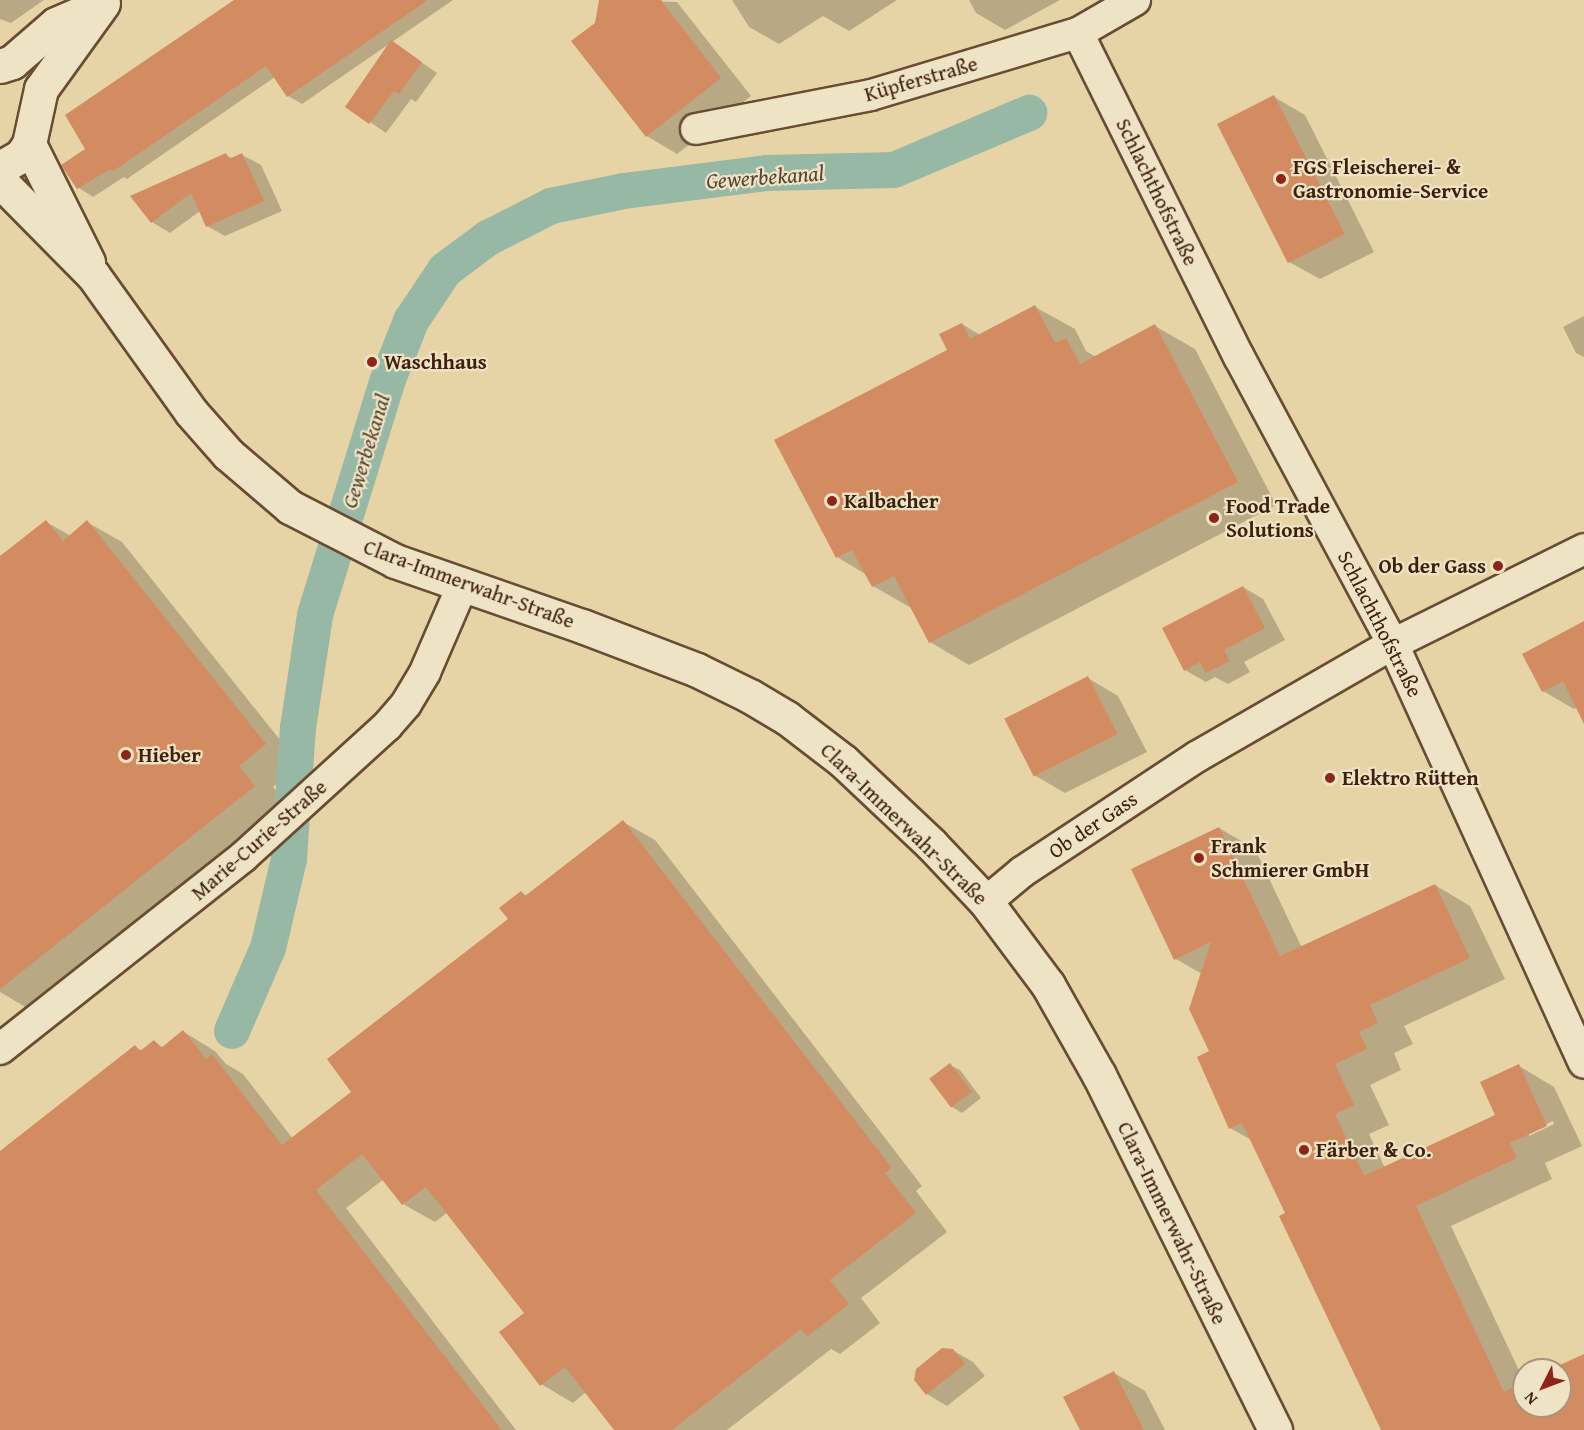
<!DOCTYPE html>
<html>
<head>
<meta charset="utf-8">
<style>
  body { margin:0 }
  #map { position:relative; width:1584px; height:1430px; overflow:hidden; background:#e6d4a6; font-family:"Gentium Book Plus",serif }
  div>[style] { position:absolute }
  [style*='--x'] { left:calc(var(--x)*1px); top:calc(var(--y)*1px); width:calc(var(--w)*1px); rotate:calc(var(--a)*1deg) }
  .shadow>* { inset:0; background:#0003 }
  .canal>* { height:36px; margin:-18px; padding:0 18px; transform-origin:18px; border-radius:18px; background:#97b8a4 }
  .building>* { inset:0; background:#d38c61; transform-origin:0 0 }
  .roads { filter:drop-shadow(2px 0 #684d33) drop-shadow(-2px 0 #684d33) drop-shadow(0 2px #684d33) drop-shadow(0 -2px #684d33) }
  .minor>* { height:30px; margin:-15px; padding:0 15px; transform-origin:15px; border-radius:15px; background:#efe3c5 }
  .tertiary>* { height:33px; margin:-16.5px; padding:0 16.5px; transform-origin:16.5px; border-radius:16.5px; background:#efe3c5 }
  .secondary>* { height:33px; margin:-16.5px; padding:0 16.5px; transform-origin:16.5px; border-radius:16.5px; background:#efe3c5 }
  .dots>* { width:16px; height:16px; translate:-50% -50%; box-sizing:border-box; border:3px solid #efe3c5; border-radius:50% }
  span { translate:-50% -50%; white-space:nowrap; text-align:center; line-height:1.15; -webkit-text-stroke:4.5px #efe3c5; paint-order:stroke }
  .street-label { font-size:21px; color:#3e200d }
  .poi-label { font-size:21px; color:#3e200d; font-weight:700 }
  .left { translate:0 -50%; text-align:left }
  .right { translate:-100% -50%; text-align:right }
  .water-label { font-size:22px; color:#544633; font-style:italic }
  .north { position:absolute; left:1512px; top:1358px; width:60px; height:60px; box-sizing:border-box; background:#efe3c5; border:2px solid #a8957b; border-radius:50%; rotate:228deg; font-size:16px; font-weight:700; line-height:24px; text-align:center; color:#3e200d }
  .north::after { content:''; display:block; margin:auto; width:21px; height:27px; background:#8f2418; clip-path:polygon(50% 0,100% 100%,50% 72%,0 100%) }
</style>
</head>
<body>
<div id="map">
  <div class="shadow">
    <i style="clip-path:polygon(0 0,44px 0,11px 23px,0 19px)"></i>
    <i style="clip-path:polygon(234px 0,453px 0,392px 42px,437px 73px,416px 102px,411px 99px,386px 133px,347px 106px,389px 44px,302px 104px,288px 96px,275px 77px,127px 179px,124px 177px,93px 197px,79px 188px,63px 166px,87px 149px)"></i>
    <i style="clip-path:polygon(601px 0,677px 2px,751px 96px,677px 154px,647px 136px,596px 24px)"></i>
    <i style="clip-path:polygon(732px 0,897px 0,849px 31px,823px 16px,779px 44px,749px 27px)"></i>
    <i style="clip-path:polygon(969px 0,1060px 0,1005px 30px,976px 13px)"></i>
    <i style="clip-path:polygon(1274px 97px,1305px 115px,1374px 252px,1320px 279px,1289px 262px)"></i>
    <i style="clip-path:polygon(226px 155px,233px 159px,242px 155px,261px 165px,282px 211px,225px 236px,207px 226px,200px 211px,170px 233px,152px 222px)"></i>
    <i style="clip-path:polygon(1035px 307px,1075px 329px,1086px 351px,1096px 357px,1155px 326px,1195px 349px,1276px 505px,969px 665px,930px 642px,913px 609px,873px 586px,867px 575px,837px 557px,962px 324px,980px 335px)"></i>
    <i style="clip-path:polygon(1584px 316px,1584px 357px,1576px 353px,1563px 327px)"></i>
    <i style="clip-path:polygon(46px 522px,71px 536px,87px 522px,122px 542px,300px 765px,273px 787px,289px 806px,32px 1011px,0 992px,0 558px)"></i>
    <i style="clip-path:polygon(1243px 587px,1263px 599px,1285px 640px,1244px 662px,1250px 672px,1228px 684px,1215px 677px,1206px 682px,1185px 670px)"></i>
    <i style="clip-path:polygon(1584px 623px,1584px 703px,1574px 709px,1543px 691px)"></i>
    <i style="clip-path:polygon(1088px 678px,1118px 696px,1147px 752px,1065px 793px,1034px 775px)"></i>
    <i style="clip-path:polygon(623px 822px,655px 840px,922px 1186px,916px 1191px,947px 1232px,861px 1298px,880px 1323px,840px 1354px,831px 1349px,727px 1430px,616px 1430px,586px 1392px,573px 1403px,541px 1384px,526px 1313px,448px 1212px,435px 1222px,403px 1204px,384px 1179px,346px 1208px,516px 1430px,0 1430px,0 1153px,135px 1047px,143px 1051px,155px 1042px,164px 1048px,184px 1032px,215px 1051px,226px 1064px,243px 1074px,293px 1139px,353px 1092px,510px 920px,521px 892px,527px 896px)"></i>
    <i style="clip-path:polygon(evenodd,1219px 828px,1255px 849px,1302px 948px,1435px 885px,1470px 906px,1505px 979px,1404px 1026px,1413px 1044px,1394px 1053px,1401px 1070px,1370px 1085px,1389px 1125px,1369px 1134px,1385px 1168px,1497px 1116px,1519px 1066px,1554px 1087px,1582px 1146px,1545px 1163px,1552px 1179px,1451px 1226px,1524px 1381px,1524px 1406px,1560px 1406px,1560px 1370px,1553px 1370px,1584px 1355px,1584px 1430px,1404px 1430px,1287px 1214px,1253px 1141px,1230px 1128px,1211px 1052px,1202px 974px,1176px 959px,1219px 828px,1553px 1121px,1554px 1124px,1529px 1136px,1529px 1132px,1553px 1121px)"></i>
    <i style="clip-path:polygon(950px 1065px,960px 1070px,981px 1098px,962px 1113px,952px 1107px)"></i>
    <i style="clip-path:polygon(952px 1350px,973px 1362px,985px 1376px,947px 1406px,927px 1394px)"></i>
    <i style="clip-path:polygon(1114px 1373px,1145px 1391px,1165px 1430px,1081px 1430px)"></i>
  </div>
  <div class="canal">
    <i style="--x:232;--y:1031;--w:90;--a:-66.6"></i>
    <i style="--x:268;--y:948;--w:91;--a:-76.7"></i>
    <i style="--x:289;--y:859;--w:131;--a:-86.1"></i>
    <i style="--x:298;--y:728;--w:114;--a:-81.4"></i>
    <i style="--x:315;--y:615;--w:244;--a:-72.8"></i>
    <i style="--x:387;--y:382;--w:66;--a:-68.5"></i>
    <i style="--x:411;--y:321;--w:61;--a:-56.3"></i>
    <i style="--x:445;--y:270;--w:54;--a:-36.7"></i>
    <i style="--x:488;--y:238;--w:71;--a:-26.9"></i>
    <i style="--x:551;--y:206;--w:75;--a:-11.6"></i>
    <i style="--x:624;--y:191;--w:144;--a:-7.2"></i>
    <i style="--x:767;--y:173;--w:127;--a:-1.4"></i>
    <i style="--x:894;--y:170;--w:147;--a:-22.9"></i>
  </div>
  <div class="building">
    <i style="clip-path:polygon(234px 0,428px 0,287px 97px,266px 66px,112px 172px,110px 169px,77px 189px,61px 165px,85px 149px,65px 115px)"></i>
    <i style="clip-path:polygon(599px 0,661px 0,721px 78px,646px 137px,571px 41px,595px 23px)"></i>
    <i style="clip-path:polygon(391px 40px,422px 62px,399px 94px,394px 91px,369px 124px,345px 107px)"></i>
    <i style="left:1274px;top:95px;width:156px;height:64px;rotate:63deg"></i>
    <i style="clip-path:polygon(226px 153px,229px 159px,242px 153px,264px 201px,206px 227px,191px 193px,151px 223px,130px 196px)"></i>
    <i style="clip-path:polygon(1035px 305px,1055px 343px,1066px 338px,1080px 364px,1155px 324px,1238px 482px,929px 643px,894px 576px,872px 587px,852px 550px,836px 558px,774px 440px,947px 350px,939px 334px,962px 323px,970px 339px)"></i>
    <i style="clip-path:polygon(46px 520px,63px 541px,87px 520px,266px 744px,239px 766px,255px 786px,0 989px,0 556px)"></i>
    <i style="clip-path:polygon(1243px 586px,1265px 628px,1224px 650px,1230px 661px,1206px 673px,1200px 662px,1184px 671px,1162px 628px)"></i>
    <i style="clip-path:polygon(1584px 621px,1584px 724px,1563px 681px,1542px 692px,1522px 654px)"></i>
    <i style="left:1088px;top:676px;width:65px;height:94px;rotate:63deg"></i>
    <i style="clip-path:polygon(623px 820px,892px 1168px,885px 1173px,916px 1213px,830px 1280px,849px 1304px,807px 1337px,801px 1329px,672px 1430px,614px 1430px,565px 1367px,540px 1386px,499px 1332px,524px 1313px,426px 1187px,402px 1205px,362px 1154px,316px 1190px,502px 1430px,0 1430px,0 1151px,135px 1045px,140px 1051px,154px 1040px,161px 1048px,183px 1030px,206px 1059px,212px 1054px,282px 1145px,351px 1092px,327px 1059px,508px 919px,499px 908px,521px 891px,525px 896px)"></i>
    <i style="clip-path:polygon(1219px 827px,1280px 956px,1435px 884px,1470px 958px,1370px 1005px,1378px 1023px,1359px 1032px,1367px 1049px,1335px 1064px,1354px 1105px,1335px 1114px,1364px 1176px,1495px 1115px,1480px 1082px,1519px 1064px,1547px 1126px,1510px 1143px,1517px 1158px,1416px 1206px,1504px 1392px,1524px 1382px,1524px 1406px,1560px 1406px,1560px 1370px,1549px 1370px,1584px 1354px,1584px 1430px,1381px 1430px,1279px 1216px,1285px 1213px,1242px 1123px,1229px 1129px,1197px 1057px,1209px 1051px,1189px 1009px,1211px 942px,1174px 960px,1131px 869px)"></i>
    <i style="left:950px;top:1063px;width:36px;height:26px;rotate:53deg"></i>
    <i style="clip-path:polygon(942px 1348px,953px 1349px,965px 1364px,926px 1395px,914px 1380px,916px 1369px)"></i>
    <i style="clip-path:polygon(1114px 1371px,1144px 1430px,1080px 1430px,1063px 1397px)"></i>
  </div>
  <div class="roads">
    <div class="minor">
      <i style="--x:1078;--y:33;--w:362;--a:63.6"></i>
      <i style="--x:1239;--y:357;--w:326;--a:61.8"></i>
      <i style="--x:1393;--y:644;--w:460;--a:65.5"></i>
      <i style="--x:696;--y:129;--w:178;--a:-11"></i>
      <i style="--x:871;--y:95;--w:216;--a:-16.7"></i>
      <i style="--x:1078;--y:33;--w:66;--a:-30.1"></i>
      <i style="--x:986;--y:902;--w:47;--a:-39.8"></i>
      <i style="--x:1022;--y:872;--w:211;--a:-33.4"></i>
      <i style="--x:1198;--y:756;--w:225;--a:-29.9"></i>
      <i style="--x:1393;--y:644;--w:213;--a:-26.4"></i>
      <i style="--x:0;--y:1049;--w:310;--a:-38.3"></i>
      <i style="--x:243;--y:857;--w:195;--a:-42.3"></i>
      <i style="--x:387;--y:726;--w:29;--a:-49"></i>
      <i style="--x:406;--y:704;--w:37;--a:-59"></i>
      <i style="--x:425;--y:672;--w:96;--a:-66.6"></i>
    </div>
    <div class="tertiary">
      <i style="--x:29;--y:144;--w:132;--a:63.4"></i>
      <i style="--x:0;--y:181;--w:132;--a:45.3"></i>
      <i style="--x:93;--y:275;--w:168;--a:54.4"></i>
      <i style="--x:191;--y:412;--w:56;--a:48.6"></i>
      <i style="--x:228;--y:454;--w:82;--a:40.5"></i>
      <i style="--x:290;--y:507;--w:118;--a:27.2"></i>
      <i style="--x:395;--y:561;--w:198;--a:19.2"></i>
      <i style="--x:582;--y:626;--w:123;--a:20.9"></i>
      <i style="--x:697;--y:670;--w:59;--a:26.1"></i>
      <i style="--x:750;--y:696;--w:43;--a:30.7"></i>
      <i style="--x:787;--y:718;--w:71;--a:37.5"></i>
      <i style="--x:843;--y:761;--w:121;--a:43.3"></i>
      <i style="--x:931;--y:844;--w:80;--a:46.5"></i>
      <i style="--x:986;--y:902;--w:104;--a:53.2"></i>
      <i style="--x:1048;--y:985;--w:103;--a:60.5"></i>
      <i style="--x:1099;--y:1075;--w:396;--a:63.6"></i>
    </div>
    <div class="secondary">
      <i style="--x:0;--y:66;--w:13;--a:-18"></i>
      <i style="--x:12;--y:62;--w:58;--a:-40.8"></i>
      <i style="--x:56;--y:24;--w:50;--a:-23.5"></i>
      <i style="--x:0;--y:168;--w:24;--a:-30"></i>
      <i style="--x:21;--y:156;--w:14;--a:-56"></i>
      <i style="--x:29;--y:144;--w:56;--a:-77.7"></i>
      <i style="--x:41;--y:89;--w:106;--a:-54.2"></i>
    </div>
  </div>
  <div class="dots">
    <i style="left:1281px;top:179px;background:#8f2418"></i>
    <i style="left:372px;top:362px;background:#8f2418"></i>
    <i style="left:832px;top:501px;background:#8f2418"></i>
    <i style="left:1214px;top:518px;background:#8f2418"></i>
    <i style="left:1498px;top:566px;background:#8f2418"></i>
    <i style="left:126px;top:755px;background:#8f2418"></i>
    <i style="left:1330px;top:778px;background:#8f2418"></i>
    <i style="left:1199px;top:858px;background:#8f2418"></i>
    <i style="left:1304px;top:1150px;background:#8f2418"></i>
  </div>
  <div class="street-label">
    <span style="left:921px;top:79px;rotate:-16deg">Küpferstraße</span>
    <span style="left:1157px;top:192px;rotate:64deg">Schlachthofstraße</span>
    <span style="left:469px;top:584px;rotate:20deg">Clara-Immerwahr-Straße</span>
    <span style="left:1380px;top:624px;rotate:63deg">Schlachthofstraße</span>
    <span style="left:904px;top:824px;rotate:44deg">Clara-Immerwahr-Straße</span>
    <span style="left:1093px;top:825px;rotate:-34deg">Ob der Gass</span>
    <span style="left:259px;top:840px;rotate:-41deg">Marie-Curie-Straße</span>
    <span style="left:1172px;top:1223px;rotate:64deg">Clara-Immerwahr-Straße</span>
  </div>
  <div class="poi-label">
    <span class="left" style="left:1293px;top:179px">FGS Fleischerei- &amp;<br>Gastronomie-Service</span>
    <span class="left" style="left:384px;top:362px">Waschhaus</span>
    <span class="left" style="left:844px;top:501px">Kalbacher</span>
    <span class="left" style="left:1226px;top:518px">Food Trade<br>Solutions</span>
    <span class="right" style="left:1486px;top:566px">Ob der Gass</span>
    <span class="left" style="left:138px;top:755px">Hieber</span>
    <span class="left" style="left:1342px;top:778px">Elektro Rütten</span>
    <span class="left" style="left:1211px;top:858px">Frank<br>Schmierer GmbH</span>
    <span class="left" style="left:1316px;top:1150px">Färber &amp; Co.</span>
  </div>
  <div class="water-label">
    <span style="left:765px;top:177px;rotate:-4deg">Gewerbekanal</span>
    <span style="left:366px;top:451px;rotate:-73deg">Gewerbekanal</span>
  </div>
  <div class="north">N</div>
</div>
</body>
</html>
